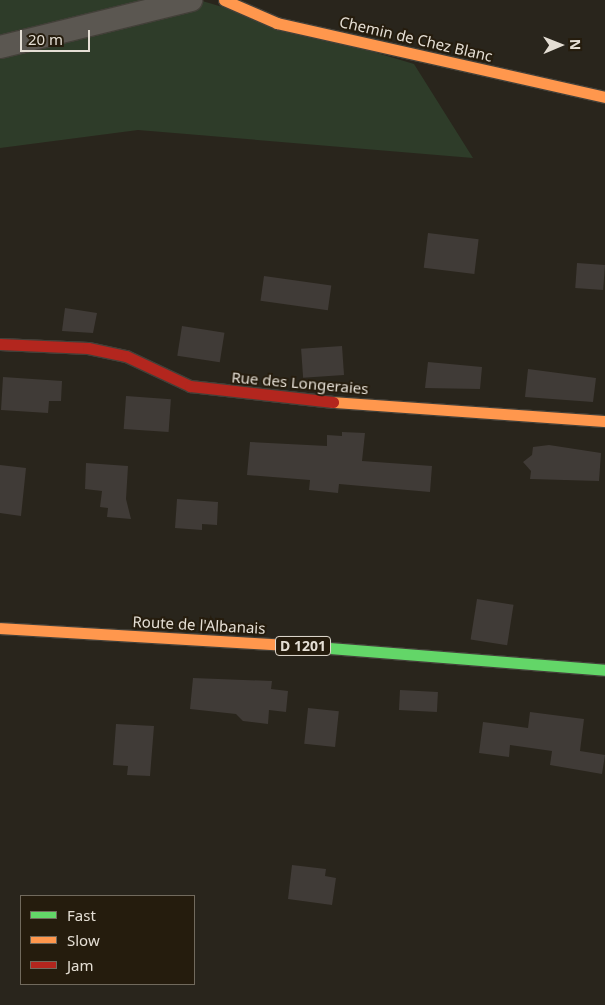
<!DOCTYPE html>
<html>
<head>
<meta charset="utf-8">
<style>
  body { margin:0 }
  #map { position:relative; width:605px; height:1005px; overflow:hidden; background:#29251c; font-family:"Noto Sans",sans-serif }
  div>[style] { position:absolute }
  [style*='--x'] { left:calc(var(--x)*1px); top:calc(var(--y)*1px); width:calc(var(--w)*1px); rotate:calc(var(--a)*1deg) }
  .green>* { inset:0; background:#2e3c29 }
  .building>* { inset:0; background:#403b37; transform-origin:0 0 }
  .roads { filter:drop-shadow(1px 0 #434039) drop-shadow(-1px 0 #434039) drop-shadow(0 1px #434039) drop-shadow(0 -1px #434039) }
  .street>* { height:22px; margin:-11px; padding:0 11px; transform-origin:11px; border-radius:11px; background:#5b5751 }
  .fast>* { height:11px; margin:-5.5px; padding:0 5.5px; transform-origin:5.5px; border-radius:5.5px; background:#63d668 }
  .slow>* { height:11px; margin:-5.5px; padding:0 5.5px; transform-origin:5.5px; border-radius:5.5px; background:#ff974d }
  .jam>* { height:11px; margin:-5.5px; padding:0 5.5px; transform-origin:5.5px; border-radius:5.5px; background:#b3261e }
  span { translate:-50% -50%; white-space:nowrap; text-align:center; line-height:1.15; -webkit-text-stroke:4px #251c0d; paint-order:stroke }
  .shield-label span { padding:1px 4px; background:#251c0d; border:1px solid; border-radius:4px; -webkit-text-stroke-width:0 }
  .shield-label { font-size:14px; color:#e4ded4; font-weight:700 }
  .street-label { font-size:15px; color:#e4ded4 }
  .legend { position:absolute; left:20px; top:895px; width:175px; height:90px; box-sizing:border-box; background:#251c0d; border:1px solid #716a5d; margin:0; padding:6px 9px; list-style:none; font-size:15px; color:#e4ded4 }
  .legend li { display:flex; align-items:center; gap:10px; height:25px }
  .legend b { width:25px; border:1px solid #716a5d }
  .north { position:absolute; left:535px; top:20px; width:50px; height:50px; -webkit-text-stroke:4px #251c0d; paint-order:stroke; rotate:89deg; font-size:14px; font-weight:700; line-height:20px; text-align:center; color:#e4ded4 }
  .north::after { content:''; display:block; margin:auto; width:18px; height:22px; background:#e4ded4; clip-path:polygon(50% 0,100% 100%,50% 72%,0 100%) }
  .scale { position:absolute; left:20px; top:30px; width:70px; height:22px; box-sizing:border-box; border:2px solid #e4ded4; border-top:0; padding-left:6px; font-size:15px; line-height:18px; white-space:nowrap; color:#e4ded4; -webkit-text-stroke:4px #251c0d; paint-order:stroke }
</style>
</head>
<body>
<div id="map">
  <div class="green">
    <i style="clip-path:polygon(0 0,199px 0,414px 64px,473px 158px,138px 130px,0 148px)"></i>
  </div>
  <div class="building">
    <i style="left:428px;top:233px;width:51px;height:35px;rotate:7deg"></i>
    <i style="left:577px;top:263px;width:28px;height:25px;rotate:4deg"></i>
    <i style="left:264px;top:276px;width:68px;height:25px;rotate:8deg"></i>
    <i style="clip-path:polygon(65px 308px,97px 313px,93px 333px,62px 331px)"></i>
    <i style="left:182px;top:326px;width:43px;height:30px;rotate:9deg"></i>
    <i style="left:342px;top:346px;width:29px;height:41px;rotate:86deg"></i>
    <i style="clip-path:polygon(428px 362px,482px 367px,480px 389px,425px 388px)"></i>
    <i style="clip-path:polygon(528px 369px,596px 378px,593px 402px,525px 397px)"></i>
    <i style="clip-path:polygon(3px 377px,62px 381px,61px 401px,49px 401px,48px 413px,1px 410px)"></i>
    <i style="left:126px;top:396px;width:45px;height:33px;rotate:4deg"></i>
    <i style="clip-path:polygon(342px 432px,365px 433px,362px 461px,432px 466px,430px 492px,339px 484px,338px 493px,309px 490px,310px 480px,247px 475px,250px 442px,327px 446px,327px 435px,342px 436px)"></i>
    <i style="clip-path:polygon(549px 445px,601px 453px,599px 481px,530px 479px,531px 471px,523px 462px,532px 455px,533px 447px)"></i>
    <i style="clip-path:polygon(86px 463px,128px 466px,126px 499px,131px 519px,107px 517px,108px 508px,100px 507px,102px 491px,85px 489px)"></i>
    <i style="clip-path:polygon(0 465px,26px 468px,21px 516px,0 513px)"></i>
    <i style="clip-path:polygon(177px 499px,218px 502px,217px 525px,202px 524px,202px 530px,175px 528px)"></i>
    <i style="left:477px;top:599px;width:37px;height:41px;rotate:9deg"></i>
    <i style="clip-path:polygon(193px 678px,272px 681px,271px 689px,288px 691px,286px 712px,269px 710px,268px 724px,243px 721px,236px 714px,190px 709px)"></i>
    <i style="left:400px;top:690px;width:38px;height:20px;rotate:3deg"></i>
    <i style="left:308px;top:708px;width:31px;height:36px;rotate:6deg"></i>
    <i style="clip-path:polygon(530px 712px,584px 719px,580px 751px,605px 755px,602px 774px,550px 765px,552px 751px,510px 745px,509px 757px,479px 753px,483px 722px,528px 728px)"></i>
    <i style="clip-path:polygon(116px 724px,154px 726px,150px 776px,127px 775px,128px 766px,113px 765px)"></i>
    <i style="clip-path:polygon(292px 865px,326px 869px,325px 876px,336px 878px,332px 905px,288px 899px)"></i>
  </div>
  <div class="roads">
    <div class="street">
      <i style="--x:0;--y:47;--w:197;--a:-13.8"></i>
    </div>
    <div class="fast">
      <i style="--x:303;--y:646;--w:303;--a:4.5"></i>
    </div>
    <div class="slow">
      <i style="--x:224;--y:0;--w:58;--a:23.5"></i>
      <i style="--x:277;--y:23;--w:336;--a:12.7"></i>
      <i style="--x:333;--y:402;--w:273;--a:4"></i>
      <i style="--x:0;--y:628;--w:304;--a:3.4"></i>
    </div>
    <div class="jam">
      <i style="--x:0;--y:344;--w:88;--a:2.6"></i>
      <i style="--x:88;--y:348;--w:39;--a:12"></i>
      <i style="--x:126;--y:356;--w:71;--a:25.1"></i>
      <i style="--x:190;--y:386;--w:144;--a:6.4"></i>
    </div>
  </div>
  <div class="shield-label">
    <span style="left:303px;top:646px">D 1201</span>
  </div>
  <div class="street-label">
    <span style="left:416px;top:39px;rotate:13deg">Chemin de Chez Blanc</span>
    <span style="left:300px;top:383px;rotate:5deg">Rue des Longeraies</span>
    <span style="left:199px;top:625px;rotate:3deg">Route de l'Albanais</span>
  </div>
  <ul class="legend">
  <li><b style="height:6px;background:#63d668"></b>Fast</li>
  <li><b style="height:6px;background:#ff974d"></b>Slow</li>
  <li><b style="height:6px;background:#b3261e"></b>Jam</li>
  </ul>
  <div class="north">N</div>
  <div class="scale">20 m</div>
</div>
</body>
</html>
